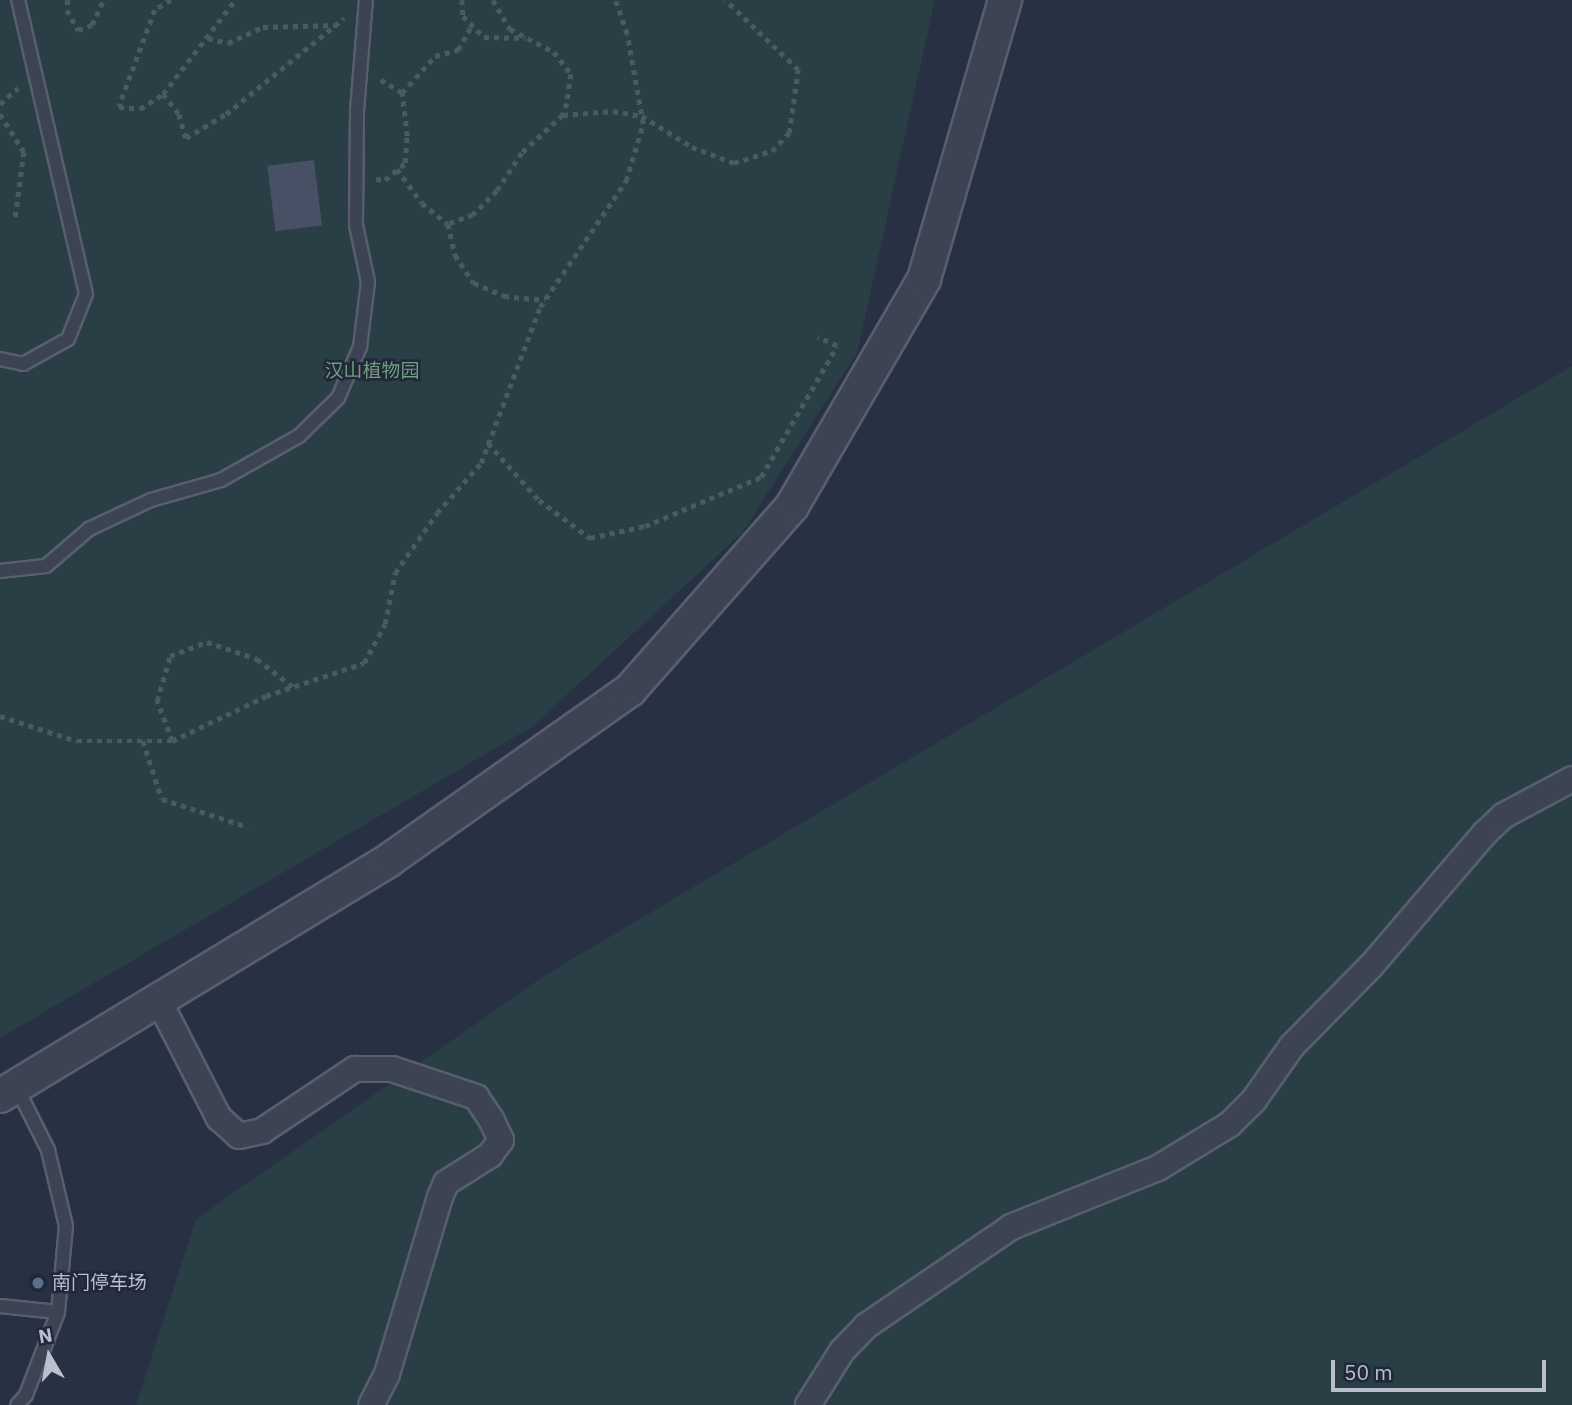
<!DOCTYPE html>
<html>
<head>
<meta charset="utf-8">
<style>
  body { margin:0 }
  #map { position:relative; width:1572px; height:1405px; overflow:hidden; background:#283044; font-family:"IBM Plex Sans","Noto Sans SC",sans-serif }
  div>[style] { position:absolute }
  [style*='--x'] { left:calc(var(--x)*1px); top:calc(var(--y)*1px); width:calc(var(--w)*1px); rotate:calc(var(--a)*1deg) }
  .green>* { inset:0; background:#2a3e45 }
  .building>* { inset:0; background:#475065; transform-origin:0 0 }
  .path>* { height:4.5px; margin-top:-2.25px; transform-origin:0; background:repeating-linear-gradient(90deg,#495b61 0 5px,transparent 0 10px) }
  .roads { filter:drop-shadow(2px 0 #585e6e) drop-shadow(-2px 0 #585e6e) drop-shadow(0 2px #585e6e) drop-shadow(0 -2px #585e6e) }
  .service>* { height:12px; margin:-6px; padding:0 6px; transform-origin:6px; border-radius:6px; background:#3c4353 }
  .minor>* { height:24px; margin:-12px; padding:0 12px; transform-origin:12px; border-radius:12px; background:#3c4353 }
  .tertiary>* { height:32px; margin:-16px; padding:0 16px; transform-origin:16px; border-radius:16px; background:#3c4353 }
  .dots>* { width:19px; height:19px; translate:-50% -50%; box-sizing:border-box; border:4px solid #212839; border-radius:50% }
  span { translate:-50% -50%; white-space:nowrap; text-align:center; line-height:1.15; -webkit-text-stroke:5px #212839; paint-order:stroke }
  .park-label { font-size:19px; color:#729d81 }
  .poi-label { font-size:19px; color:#babfcd }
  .left { translate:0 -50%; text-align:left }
  .north { position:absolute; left:14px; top:1321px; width:70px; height:70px; -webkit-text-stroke:5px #212839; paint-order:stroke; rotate:350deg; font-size:19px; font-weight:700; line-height:28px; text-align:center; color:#babfcd }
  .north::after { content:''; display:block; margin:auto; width:24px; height:32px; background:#babfcd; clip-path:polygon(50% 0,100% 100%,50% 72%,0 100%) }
  .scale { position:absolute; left:1331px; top:1360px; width:215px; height:32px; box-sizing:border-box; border:4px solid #babfcd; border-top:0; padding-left:9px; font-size:21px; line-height:24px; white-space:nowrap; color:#babfcd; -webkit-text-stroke:5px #212839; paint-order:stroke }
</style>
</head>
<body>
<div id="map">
  <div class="green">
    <i style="clip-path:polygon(0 0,935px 0,857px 353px,742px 533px,532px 727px,0 1038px)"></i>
    <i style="clip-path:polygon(1572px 366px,1572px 1405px,136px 1405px,196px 1219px,547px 974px)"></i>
  </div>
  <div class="building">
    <i style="left:314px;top:160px;width:66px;height:47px;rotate:83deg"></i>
  </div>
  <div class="path">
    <i style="--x:68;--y:0;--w:10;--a:96"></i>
    <i style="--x:67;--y:10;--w:23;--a:61"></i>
    <i style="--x:78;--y:30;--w:15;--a:-20"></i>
    <i style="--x:92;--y:25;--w:27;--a:-66"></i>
    <i style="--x:171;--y:0;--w:19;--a:148"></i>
    <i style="--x:155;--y:10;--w:103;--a:110.4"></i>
    <i style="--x:119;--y:107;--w:21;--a:5"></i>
    <i style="--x:140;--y:109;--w:27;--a:-33"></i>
    <i style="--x:163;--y:94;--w:118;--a:-52.5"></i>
    <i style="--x:462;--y:0;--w:16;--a:86"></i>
    <i style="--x:463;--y:16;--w:30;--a:45"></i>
    <i style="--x:484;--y:37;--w:41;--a:1.4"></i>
    <i style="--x:493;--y:0;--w:34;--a:60"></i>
    <i style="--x:510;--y:29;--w:50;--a:27.6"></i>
    <i style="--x:554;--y:52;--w:28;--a:52"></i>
    <i style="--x:571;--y:74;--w:29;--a:98"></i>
    <i style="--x:567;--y:103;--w:13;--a:108"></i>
    <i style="--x:563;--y:115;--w:56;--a:137.2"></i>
    <i style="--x:522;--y:153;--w:45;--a:123.3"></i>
    <i style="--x:497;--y:191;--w:34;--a:135"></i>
    <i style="--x:473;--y:215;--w:27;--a:160"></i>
    <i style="--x:448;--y:224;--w:32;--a:77"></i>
    <i style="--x:455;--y:255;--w:34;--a:56"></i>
    <i style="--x:474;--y:283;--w:33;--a:23"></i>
    <i style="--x:504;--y:296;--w:41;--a:5.6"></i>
    <i style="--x:208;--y:38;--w:21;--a:14"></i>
    <i style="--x:228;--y:43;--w:38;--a:-25"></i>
    <i style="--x:263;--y:27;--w:73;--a:-1.6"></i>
    <i style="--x:402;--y:93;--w:50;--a:-48.3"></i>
    <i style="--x:435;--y:56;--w:24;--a:-15"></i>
    <i style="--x:458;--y:50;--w:29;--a:-61"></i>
    <i style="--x:163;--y:94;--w:26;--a:51"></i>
    <i style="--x:179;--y:114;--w:25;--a:74"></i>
    <i style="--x:186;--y:138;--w:47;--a:-31"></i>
    <i style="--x:226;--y:114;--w:152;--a:-39.1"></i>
    <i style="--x:0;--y:104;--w:24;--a:-42"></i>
    <i style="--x:0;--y:114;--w:45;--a:57.7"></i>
    <i style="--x:24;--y:152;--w:69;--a:97.5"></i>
    <i style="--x:563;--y:115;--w:50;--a:-4.6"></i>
    <i style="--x:613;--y:111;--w:29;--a:10"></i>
    <i style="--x:642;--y:116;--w:59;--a:31.8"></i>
    <i style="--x:692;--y:147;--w:45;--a:20.9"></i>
    <i style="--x:734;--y:163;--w:40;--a:-18"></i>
    <i style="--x:772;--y:151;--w:25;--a:-47"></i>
    <i style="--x:789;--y:133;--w:64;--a:-81.9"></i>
    <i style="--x:798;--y:70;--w:101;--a:-136.2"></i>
    <i style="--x:397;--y:169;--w:42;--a:53.7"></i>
    <i style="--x:422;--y:203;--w:33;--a:39"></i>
    <i style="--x:376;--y:179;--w:9;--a:6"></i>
    <i style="--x:385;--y:180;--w:26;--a:-40"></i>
    <i style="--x:405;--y:163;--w:27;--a:-86"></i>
    <i style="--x:407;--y:136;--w:43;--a:-96.6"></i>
    <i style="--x:402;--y:93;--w:26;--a:-149"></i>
    <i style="--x:488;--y:443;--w:76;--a:48.2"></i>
    <i style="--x:539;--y:500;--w:64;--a:36.7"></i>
    <i style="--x:590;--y:538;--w:56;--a:-12.3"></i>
    <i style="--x:645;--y:526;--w:126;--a:-22.9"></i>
    <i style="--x:761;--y:477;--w:151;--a:-59.9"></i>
    <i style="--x:837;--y:346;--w:21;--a:-155"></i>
    <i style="--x:0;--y:716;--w:81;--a:18"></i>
    <i style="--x:77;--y:741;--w:95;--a:0"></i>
    <i style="--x:172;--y:741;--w:104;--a:-25.6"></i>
    <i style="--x:266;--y:696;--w:103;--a:-18.6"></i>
    <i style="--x:364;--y:663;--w:44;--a:-61.7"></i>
    <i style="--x:385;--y:624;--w:52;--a:-78.9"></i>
    <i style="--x:395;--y:573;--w:73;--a:-55"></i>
    <i style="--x:437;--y:513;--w:67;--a:-48.7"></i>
    <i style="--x:481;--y:463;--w:167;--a:-69.3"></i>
    <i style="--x:540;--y:307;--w:153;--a:-55.7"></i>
    <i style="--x:626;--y:181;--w:59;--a:-73.4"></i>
    <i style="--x:643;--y:124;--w:91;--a:-100.1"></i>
    <i style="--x:627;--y:34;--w:36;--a:-109"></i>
    <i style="--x:143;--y:741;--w:61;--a:71.9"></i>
    <i style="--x:162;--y:799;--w:90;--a:18"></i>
    <i style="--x:172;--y:741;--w:43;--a:-110.6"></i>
    <i style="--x:157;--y:701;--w:47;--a:-73.9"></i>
    <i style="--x:170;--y:656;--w:40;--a:-21"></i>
    <i style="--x:207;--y:642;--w:53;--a:18.8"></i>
    <i style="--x:257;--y:659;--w:46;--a:37.9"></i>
  </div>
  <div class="roads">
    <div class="service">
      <i style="--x:0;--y:359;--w:24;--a:12"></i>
      <i style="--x:23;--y:364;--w:51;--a:-29.1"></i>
      <i style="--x:68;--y:339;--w:48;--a:-68.2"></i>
      <i style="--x:86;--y:294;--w:302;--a:-103"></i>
      <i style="--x:0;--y:571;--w:46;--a:-6.2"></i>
      <i style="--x:46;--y:566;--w:57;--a:-40.7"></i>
      <i style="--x:89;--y:529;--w:68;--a:-25.1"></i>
      <i style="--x:151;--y:500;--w:73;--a:-15.9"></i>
      <i style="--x:221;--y:480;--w:90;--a:-29.4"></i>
      <i style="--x:299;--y:436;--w:54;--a:-44.3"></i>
      <i style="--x:338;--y:398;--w:56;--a:-66.7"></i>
      <i style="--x:360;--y:347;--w:65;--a:-83"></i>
      <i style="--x:368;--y:282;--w:58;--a:-101.9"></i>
      <i style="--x:356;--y:225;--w:114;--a:-89.5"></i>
      <i style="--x:357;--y:111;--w:111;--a:-85.4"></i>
      <i style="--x:16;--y:1086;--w:72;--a:63.4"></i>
      <i style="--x:48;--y:1150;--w:78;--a:76.7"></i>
      <i style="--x:66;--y:1226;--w:86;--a:95.3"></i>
      <i style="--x:58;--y:1312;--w:89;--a:111.1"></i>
      <i style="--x:26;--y:1395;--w:13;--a:132"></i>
      <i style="--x:0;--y:1306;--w:58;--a:5.9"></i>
    </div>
    <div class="minor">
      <i style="--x:158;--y:999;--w:134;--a:62.9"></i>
      <i style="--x:219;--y:1118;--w:27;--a:42"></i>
      <i style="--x:239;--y:1136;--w:24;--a:-12"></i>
      <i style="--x:262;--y:1131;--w:112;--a:-33.7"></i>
      <i style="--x:355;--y:1069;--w:37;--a:0"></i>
      <i style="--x:392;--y:1069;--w:89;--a:18.4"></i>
      <i style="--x:476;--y:1097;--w:29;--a:56"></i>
      <i style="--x:492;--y:1121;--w:21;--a:65"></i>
      <i style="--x:501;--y:1140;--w:19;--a:126"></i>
      <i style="--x:490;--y:1155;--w:52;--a:147.5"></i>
      <i style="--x:446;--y:1183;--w:15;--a:113"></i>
      <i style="--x:440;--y:1197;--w:185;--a:106.7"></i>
      <i style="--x:387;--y:1374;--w:35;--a:117"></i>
      <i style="--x:808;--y:1405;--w:64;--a:-57.8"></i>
      <i style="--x:842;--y:1351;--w:35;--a:-46"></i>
      <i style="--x:866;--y:1326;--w:176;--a:-34.3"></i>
      <i style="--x:1011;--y:1227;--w:158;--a:-21.9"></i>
      <i style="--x:1158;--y:1168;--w:84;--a:-31.4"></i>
      <i style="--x:1230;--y:1124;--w:34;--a:-45"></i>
      <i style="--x:1254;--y:1100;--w:66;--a:-54.9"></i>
      <i style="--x:1292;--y:1046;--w:112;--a:-45.4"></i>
      <i style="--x:1371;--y:966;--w:175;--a:-49.4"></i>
      <i style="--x:1485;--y:833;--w:25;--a:-43"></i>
      <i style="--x:1503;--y:816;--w:78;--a:-28.2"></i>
    </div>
    <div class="tertiary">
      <i style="--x:0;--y:1096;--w:455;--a:-31.2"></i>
      <i style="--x:389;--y:860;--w:295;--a:-35.2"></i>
      <i style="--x:630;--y:690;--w:245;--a:-48.6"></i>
      <i style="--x:792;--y:506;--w:263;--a:-59.8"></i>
      <i style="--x:924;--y:279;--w:291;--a:-73.8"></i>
    </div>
  </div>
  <div class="dots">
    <i style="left:38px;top:1283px;background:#5c6f8a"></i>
  </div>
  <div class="park-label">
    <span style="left:372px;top:371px">汉山植物园</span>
  </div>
  <div class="poi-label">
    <span class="left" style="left:52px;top:1283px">南门停车场</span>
  </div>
  <div class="north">N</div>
  <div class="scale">50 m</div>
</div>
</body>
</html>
